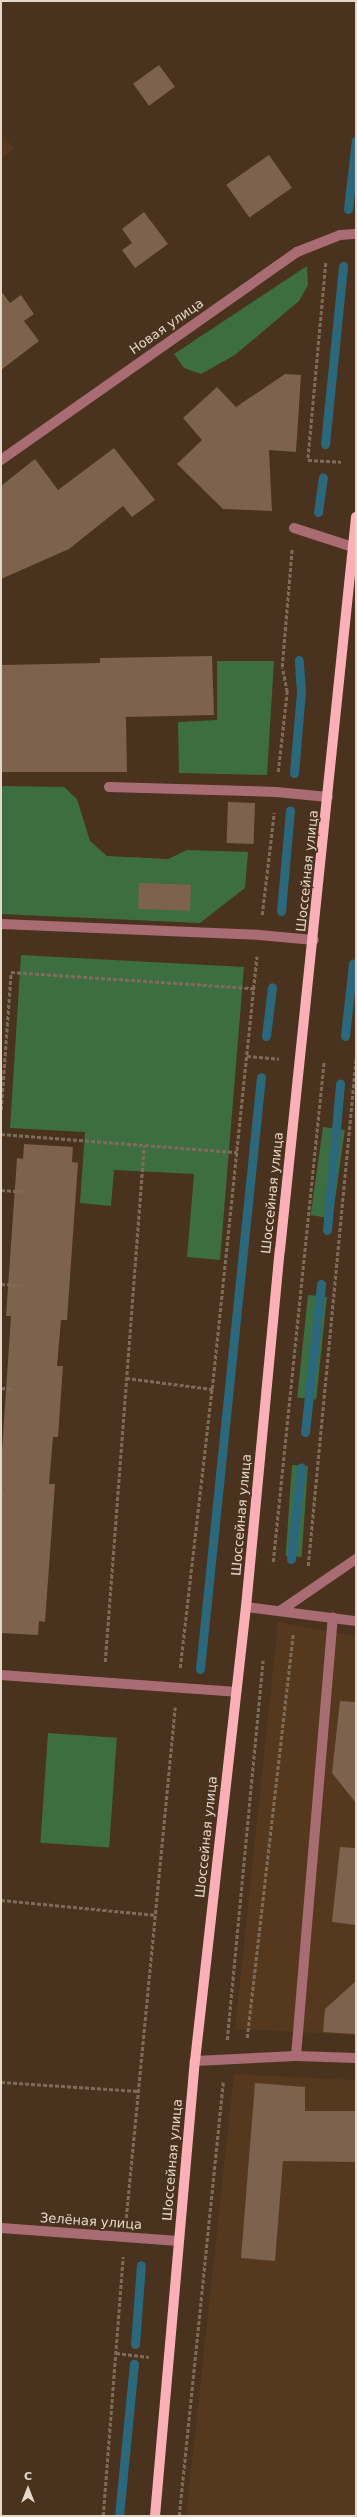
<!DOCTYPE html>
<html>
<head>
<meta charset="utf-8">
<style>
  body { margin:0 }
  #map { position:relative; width:357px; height:2517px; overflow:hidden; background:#49321e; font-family:"DejaVu Sans",sans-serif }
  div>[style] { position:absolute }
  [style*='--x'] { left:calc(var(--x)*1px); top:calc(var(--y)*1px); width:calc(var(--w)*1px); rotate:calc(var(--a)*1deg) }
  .built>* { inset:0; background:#55381e }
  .green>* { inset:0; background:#3d6e41; transform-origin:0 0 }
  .stream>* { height:9px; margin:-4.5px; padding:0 4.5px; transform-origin:4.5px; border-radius:4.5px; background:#2b687b }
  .building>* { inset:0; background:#7d634d; transform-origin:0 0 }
  .path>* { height:2.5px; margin-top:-1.25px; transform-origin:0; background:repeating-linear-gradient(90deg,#7f6b59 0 4px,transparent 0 6px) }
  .minor>* { height:10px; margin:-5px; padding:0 5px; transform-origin:5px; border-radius:5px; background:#a96c73 }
  .major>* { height:10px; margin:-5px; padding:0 5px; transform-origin:5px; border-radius:5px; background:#fbb0b8 }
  span { translate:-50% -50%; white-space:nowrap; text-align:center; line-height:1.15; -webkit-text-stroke:3.5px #49321e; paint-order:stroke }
  .street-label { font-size:13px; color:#e6d7cb }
  .frame { position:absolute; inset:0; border:2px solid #e6d7cb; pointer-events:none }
  .north { position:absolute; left:8px; top:2469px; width:40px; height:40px; -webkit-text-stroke:3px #49321e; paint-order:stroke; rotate:0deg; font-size:11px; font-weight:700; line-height:16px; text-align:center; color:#e6d7cb }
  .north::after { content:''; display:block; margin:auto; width:14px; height:18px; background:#e6d7cb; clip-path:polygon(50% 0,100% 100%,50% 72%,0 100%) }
</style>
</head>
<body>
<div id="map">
  <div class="built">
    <i style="clip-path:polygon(1px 133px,15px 149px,1px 159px)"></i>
    <i style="clip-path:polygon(278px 1622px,356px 1636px,356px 2035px,235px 2029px)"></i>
    <i style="clip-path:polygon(234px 2074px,356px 2080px,356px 2516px,186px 2516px)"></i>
  </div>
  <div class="green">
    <i style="clip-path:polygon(307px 266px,308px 285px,299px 301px,235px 355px,201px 374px,184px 368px,174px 354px)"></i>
    <i style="clip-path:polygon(217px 661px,274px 661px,267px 775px,179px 773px,178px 722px,217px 720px)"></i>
    <i style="clip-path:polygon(1px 786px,64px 787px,77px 799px,90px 841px,107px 856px,168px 859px,187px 850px,248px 852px,245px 888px,200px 923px,1px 914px)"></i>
    <i style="clip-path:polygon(21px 955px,244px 967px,220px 1260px,187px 1257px,194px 1174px,114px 1170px,111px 1206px,80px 1203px,85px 1132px,10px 1128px)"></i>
    <i style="left:323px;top:1127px;width:22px;height:89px;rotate:8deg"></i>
    <i style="left:308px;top:1295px;width:19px;height:103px;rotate:6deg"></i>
    <i style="left:292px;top:1465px;width:16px;height:91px;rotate:4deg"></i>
    <i style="left:48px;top:1733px;width:69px;height:110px;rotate:4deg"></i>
  </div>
  <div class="stream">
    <i style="--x:348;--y:209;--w:69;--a:-83.4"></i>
    <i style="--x:325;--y:444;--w:179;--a:-84.2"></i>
    <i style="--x:318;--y:512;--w:35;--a:-82"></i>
    <i style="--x:294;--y:773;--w:81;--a:-85.1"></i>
    <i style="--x:301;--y:692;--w:32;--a:-94"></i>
    <i style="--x:281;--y:911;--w:101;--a:-84.9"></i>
    <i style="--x:266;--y:1036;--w:49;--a:-83"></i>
    <i style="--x:345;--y:1036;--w:73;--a:-83.7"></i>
    <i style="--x:327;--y:1230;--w:147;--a:-84.9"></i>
    <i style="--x:305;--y:1432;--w:149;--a:-83.8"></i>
    <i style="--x:291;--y:1559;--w:92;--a:-83.7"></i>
    <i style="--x:200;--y:1669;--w:595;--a:-84.12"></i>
    <i style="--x:135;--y:2344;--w:79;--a:-85.7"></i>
    <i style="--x:119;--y:2516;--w:153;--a:-84.4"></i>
  </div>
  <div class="building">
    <i style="left:159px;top:65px;width:27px;height:32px;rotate:54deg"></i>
    <i style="left:269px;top:155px;width:40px;height:52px;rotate:55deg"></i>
    <i style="clip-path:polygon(144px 212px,168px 244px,135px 268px,122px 250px,132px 243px,122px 229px)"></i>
    <i style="clip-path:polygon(1px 291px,10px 303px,21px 295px,34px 314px,24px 321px,39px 341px,1px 370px)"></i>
    <i style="clip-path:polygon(285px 374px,301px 375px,296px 452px,269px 450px,272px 511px,223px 509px,177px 464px,202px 440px,183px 418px,217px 387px,236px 407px)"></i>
    <i style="clip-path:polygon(114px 448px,155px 500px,132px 517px,123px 506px,69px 549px,1px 579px,1px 486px,35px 459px,58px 490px)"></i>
    <i style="clip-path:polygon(212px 656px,214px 715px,126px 717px,127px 772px,1px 772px,1px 665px,100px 663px,100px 658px)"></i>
    <i style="left:228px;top:802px;width:27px;height:41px;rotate:2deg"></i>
    <i style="left:139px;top:883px;width:52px;height:26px;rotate:2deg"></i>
    <i style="clip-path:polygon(24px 1144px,73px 1147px,72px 1162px,78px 1163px,67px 1320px,61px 1320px,57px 1366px,63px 1366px,58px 1437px,53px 1437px,49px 1484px,55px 1484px,45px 1622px,39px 1621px,38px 1635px,1px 1633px,1px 1465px,11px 1316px,6px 1316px,17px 1158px,23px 1159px)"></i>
    <i style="clip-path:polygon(340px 1701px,356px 1702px,356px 1803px,332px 1773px)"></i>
    <i style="clip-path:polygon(340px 1847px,356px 1848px,356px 1925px,332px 1922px)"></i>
    <i style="clip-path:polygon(356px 1981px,356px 2034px,323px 2032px,325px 2009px)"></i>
    <i style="clip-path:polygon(255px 2083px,305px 2087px,305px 2111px,356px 2111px,356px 2162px,283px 2161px,275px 2261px,241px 2258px)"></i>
  </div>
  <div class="path">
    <i style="--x:326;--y:263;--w:198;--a:95.2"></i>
    <i style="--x:308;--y:460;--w:33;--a:3"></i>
    <i style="--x:278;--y:772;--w:81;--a:-83.6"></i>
    <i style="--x:287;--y:692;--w:25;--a:-101"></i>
    <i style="--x:282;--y:667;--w:119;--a:-85.2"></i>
    <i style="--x:262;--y:915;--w:103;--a:-83.3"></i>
    <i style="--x:247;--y:1056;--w:32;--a:5"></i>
    <i style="--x:1;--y:1110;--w:138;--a:-85.9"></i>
    <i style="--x:11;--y:972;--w:244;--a:3.8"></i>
    <i style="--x:1;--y:1134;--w:237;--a:4.4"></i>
    <i style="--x:1;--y:1190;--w:26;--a:4"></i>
    <i style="--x:1;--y:1284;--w:20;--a:3"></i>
    <i style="--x:126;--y:1378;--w:87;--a:7.3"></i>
    <i style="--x:1;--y:1388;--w:12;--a:5"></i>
    <i style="--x:1;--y:1495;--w:5;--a:0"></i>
    <i style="--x:273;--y:1562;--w:504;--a:-84.19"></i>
    <i style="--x:308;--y:1566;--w:511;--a:-84.61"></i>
    <i style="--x:105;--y:1662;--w:517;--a:-85.68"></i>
    <i style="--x:180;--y:1668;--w:281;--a:-83.5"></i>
    <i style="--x:212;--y:1389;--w:435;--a:-84.1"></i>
    <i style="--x:1;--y:1900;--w:156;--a:5.5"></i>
    <i style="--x:247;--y:2038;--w:407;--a:-83.5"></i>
    <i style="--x:227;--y:2040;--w:381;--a:-84.6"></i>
    <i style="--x:1;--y:2082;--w:138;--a:3.7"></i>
    <i style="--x:126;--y:2218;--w:513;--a:-84.52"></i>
    <i style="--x:116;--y:2353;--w:33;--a:7"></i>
    <i style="--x:103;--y:2516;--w:260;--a:-85.6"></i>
    <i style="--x:179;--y:2516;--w:437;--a:-84.2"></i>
  </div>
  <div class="minor">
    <i style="--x:1;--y:460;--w:362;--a:-35.1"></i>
    <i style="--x:297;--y:252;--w:46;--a:-21.6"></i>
    <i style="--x:340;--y:235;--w:16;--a:-4"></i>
    <i style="--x:294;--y:528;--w:65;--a:17.9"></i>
    <i style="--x:109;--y:787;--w:167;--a:1.7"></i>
    <i style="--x:276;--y:792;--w:52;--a:5.5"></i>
    <i style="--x:1;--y:924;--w:258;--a:2.4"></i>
    <i style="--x:259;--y:935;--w:55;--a:5.2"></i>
    <i style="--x:246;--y:1607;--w:111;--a:7.3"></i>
    <i style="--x:280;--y:1611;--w:92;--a:-34.4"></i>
    <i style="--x:1;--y:1675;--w:236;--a:4.1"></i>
    <i style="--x:296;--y:2056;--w:440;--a:-85.2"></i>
    <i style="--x:195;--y:2061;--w:101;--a:-2.8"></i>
    <i style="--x:296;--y:2056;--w:60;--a:1.9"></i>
    <i style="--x:1;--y:2228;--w:178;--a:4.2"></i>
  </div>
  <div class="major">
    <i style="--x:155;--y:2516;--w:457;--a:-85"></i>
    <i style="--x:195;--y:2061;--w:457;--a:-83.6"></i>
    <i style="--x:246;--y:1607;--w:359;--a:-84.6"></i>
    <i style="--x:280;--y:1250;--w:737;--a:-84.08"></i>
  </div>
  <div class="street-label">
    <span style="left:167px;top:327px;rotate:-35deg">Новая улица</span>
    <span style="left:308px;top:871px;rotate:-84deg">Шоссейная улица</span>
    <span style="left:273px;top:1193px;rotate:-84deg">Шоссейная улица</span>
    <span style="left:242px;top:1515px;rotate:-85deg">Шоссейная улица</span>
    <span style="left:207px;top:1837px;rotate:-84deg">Шоссейная улица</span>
    <span style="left:173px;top:2160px;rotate:-85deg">Шоссейная улица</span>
    <span style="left:91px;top:2222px;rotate:4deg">Зелёная улица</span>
  </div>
  <div class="frame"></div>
  <div class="north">С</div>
</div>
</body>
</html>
